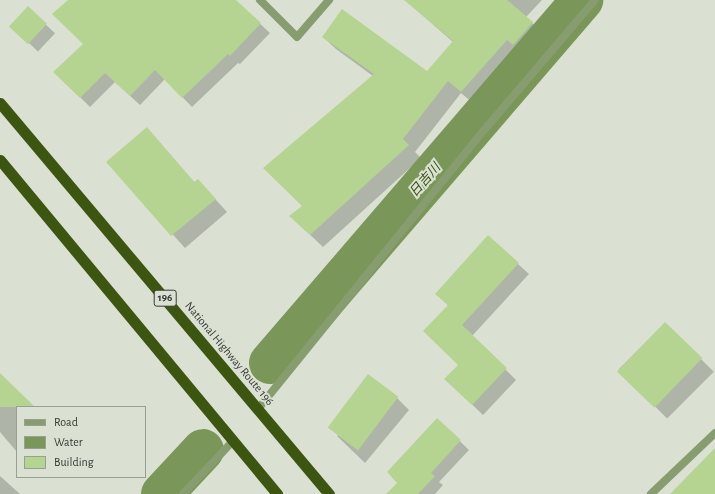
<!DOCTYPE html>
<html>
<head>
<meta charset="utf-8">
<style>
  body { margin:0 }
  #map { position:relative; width:715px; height:494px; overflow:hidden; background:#dae1d3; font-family:"Alegreya Sans","Noto Sans JP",sans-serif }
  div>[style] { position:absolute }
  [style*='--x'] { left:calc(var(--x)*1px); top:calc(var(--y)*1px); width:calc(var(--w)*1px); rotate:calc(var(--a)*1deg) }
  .water>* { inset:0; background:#7a9658 }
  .shadow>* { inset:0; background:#0003; transform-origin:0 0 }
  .river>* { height:42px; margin:-21px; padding:0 21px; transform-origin:21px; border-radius:21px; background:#7a9658 }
  .building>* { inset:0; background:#b5d492; transform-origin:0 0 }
  .minor>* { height:8px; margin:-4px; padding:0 4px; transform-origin:4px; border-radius:4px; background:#879c6f }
  .trunk>* { height:11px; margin:-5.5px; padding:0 5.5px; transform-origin:5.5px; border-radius:5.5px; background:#3c5612 }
  span { translate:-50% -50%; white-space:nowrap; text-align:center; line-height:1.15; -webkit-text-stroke:4px #dae1d3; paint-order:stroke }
  .shield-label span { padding:1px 3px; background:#dae1d3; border:1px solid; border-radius:3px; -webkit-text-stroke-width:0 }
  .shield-label { font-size:11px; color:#383b35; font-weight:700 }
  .street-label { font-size:12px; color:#383b35 }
  .water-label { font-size:13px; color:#37510b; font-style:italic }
  .legend { position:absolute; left:16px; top:406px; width:130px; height:72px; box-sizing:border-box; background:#dae1d3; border:1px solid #999f94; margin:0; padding:5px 7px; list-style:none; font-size:12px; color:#383b35 }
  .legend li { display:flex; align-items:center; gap:8px; height:20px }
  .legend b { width:20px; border:1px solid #999f94 }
</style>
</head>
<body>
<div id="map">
  <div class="water">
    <i style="clip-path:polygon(576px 0,586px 0,480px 118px,288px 342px,279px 336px,364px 230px,463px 126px)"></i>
  </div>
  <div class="shadow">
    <i style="clip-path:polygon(70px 0,234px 0,270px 33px,240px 64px,238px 63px,192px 107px,165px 79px,140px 105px,115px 82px,90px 107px,55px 72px,84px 44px)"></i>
    <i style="clip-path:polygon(405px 0,542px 0,526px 17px,545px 35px,527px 57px,520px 51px,474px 104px,461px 93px,415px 152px,421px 158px,323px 247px,303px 228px,303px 207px,373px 76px,336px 49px,323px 37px,427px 72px,453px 42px)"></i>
    <i style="left:28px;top:8px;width:37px;height:25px;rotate:43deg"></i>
    <i style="clip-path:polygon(147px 128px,195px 183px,198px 180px,227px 212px,185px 248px,107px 162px)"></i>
    <i style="clip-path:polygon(488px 237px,529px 274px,472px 336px,516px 380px,483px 415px,456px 389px,459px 365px,449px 306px,436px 294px)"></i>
    <i style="left:665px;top:323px;width:69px;height:66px;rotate:45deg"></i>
    <i style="clip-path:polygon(0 376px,33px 407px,17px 407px,17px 452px,0 432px)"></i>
    <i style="clip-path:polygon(397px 398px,409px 410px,365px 463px,337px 436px)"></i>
    <i style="clip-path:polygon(437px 419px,469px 450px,439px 482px,443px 485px,435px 494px,387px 494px,399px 483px)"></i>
    <i style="clip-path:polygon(0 476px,20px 494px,0 494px)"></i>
  </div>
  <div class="river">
    <i style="--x:270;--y:363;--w:479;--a:-49.3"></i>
    <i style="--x:162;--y:494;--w:60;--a:-47"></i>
  </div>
  <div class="building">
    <i style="clip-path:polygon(68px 0,236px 0,261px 23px,230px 56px,228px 54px,182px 98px,155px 70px,130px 96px,105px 73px,80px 98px,53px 72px,83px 44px,52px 14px)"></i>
    <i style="clip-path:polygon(404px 0,507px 0,533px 22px,513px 45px,507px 40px,461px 92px,448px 81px,403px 139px,409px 145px,310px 235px,289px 216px,302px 206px,263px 168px,374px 74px,322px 37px,342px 9px,427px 71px,453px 41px)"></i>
    <i style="left:28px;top:6px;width:26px;height:28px;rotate:43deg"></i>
    <i style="clip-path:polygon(147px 127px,194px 182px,198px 179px,216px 199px,171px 236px,106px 162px)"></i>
    <i style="clip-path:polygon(488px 235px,519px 263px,462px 325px,507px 368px,472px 405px,444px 379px,458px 365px,423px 331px,448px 305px,435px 294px)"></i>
    <i style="left:665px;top:322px;width:52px;height:69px;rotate:44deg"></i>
    <i style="clip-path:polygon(0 373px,35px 407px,0 407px)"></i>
    <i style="left:368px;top:374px;width:38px;height:67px;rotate:37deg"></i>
    <i style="clip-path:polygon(437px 418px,461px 440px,431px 473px,435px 476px,418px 494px,386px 494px,397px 483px,387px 472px)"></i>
    <i style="clip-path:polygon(715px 448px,715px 494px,670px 494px)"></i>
  </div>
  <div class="minor">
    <i style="--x:260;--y:0;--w:52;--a:45"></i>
    <i style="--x:297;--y:37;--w:49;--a:-49.1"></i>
    <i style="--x:258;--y:409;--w:353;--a:-51"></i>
    <i style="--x:480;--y:135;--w:177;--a:-49.6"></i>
    <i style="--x:183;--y:494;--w:73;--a:-46.7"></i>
    <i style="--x:651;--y:494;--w:88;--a:-43.6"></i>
  </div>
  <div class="trunk">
    <i style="--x:0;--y:103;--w:511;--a:49.92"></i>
    <i style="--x:0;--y:160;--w:434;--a:50.3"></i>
  </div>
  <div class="shield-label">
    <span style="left:165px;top:298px">196</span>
  </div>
  <div class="street-label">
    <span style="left:229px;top:354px;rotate:50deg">National Highway Route 196</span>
  </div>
  <div class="water-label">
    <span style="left:426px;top:181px;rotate:-49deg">日吉川</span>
  </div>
  <ul class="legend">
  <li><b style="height:5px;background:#879c6f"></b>Road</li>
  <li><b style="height:11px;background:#7a9658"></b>Water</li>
  <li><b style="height:11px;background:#b5d492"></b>Building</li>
  </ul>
</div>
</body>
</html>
